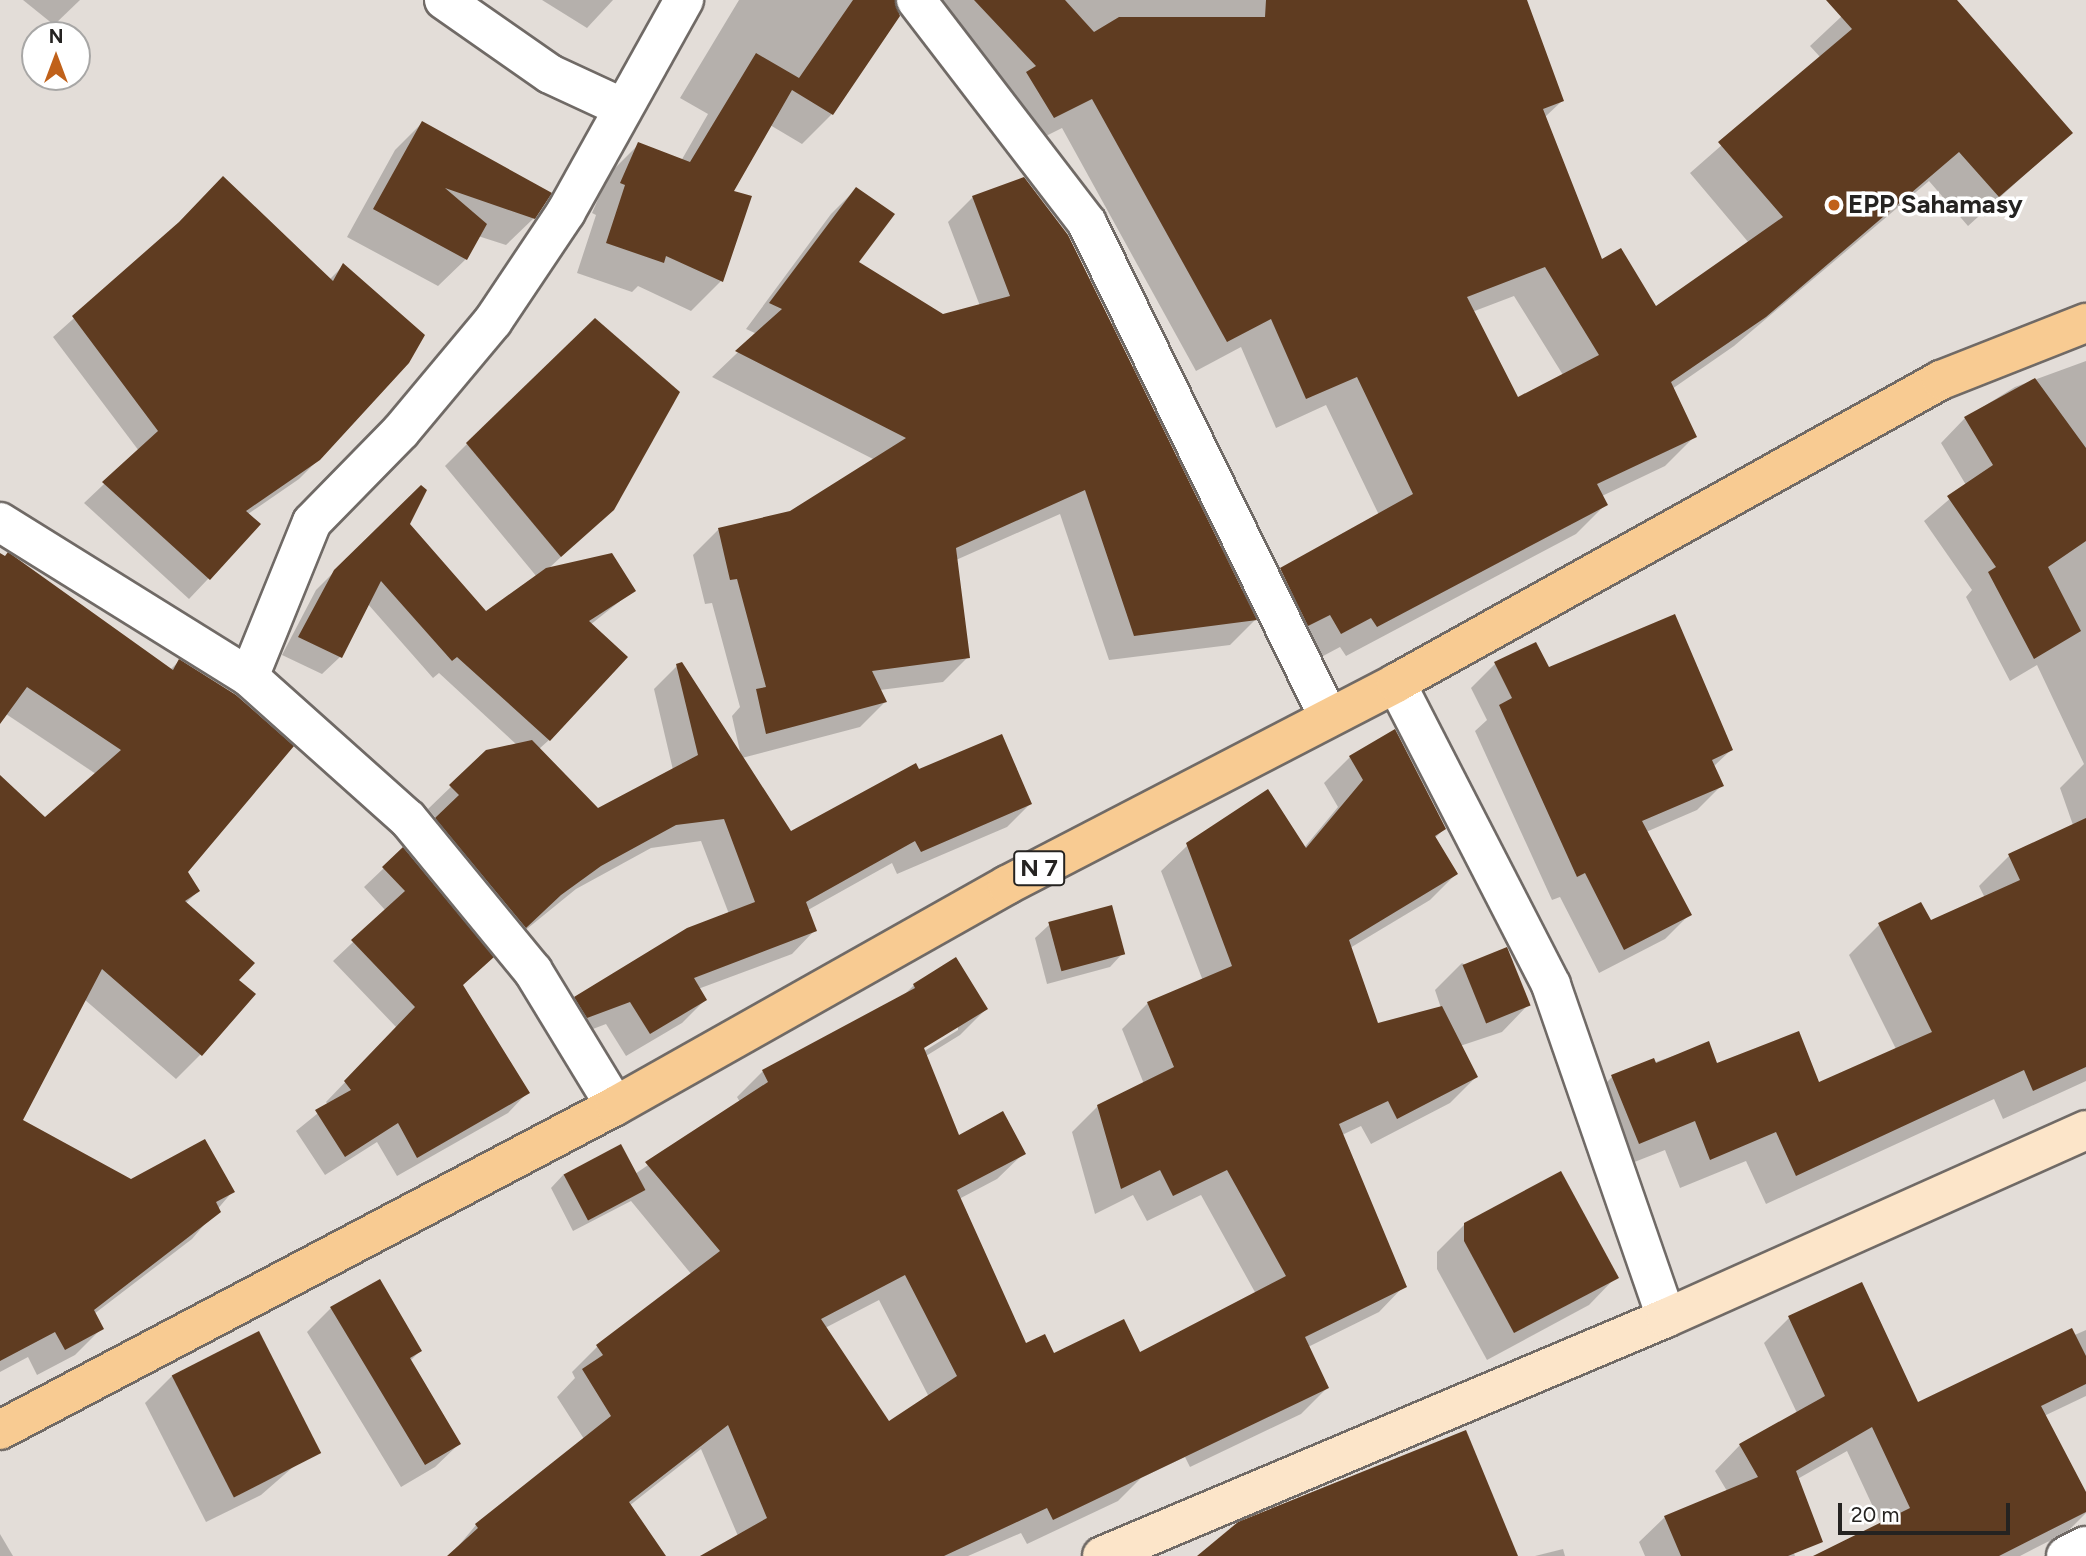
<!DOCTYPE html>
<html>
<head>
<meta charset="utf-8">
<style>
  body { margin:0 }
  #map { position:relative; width:2086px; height:1556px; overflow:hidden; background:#e3ddd8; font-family:Figtree,sans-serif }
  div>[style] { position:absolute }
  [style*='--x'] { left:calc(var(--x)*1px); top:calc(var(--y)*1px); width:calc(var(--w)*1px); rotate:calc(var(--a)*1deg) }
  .shadow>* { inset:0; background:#0003 }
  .building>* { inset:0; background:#5f3c21; transform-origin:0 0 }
  .roads { filter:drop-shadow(2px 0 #706a66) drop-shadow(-2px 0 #706a66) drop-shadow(0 2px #706a66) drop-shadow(0 -2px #706a66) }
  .street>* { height:38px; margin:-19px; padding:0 19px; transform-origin:19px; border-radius:19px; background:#fff }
  .secondary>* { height:38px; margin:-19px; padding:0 19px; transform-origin:19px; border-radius:19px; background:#fce5c9 }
  .primary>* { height:38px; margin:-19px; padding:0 19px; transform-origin:19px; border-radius:19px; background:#f8cb92 }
  .dots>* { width:19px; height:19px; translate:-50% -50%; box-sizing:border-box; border:4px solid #fff; border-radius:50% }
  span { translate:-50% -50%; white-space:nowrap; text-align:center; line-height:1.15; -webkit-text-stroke:7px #fff; paint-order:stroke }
  .shield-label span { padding:2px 5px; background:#fff; border:2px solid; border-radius:5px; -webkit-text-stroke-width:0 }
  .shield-label { font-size:24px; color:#252321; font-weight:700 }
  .poi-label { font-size:26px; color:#252321; font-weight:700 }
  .left { translate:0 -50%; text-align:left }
  .north { position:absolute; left:21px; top:21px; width:70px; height:70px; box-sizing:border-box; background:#fff; border:2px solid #a8a7a6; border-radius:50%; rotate:0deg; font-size:19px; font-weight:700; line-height:28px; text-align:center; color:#252321 }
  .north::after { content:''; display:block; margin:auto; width:24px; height:32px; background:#c0611a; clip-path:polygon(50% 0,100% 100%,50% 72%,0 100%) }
  .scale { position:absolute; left:1838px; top:1503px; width:172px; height:32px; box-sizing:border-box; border:4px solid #252321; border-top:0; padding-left:9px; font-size:21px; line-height:24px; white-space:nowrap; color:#252321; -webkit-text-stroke:5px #fff; paint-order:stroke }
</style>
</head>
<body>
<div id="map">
  <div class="shadow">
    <i style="clip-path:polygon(23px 0,80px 0,54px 25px)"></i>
    <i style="clip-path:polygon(542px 0,613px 0,587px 28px)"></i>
    <i style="clip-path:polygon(739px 0,902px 0,832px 114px,802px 144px,770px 125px,731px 192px,721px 281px,691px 311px,638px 286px,632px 292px,577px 273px,596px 215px,592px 213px,609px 174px,639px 144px,681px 161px,708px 114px,680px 98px)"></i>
    <i style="clip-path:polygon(evenodd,917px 0,1523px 0,1562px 101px,1545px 117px,1601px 261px,1656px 308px,1749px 243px,1690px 173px,1821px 58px,1810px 46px,1859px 0,1955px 0,2071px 133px,1968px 226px,1929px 181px,1734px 346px,1672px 389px,1695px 436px,1665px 466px,1602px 496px,1606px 504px,1576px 534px,1346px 656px,1340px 647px,1310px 663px,1251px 599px,1281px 569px,1379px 515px,1326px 405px,1276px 428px,1241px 347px,1196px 371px,1062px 128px,1024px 147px,917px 0,1514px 296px,1563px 375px,1517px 399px,1472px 312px,1514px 296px)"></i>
    <i style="clip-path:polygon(422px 123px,534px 218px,506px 245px,478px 236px,466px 259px,438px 286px,347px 237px,395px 150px)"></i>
    <i style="clip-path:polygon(856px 189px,856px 263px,942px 316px,980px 306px,948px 222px,973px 197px,1255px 620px,1230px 645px,1109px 660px,1060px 514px,956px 560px,968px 657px,943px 682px,880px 690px,885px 702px,860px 727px,742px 758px,791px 834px,918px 771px,1030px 804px,1007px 827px,897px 874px,892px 863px,808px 910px,815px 930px,792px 954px,698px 989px,705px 1000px,682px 1023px,626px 1056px,606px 1024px,564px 1040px,552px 1021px,575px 998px,729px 914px,701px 841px,651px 848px,576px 889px,502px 949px,413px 842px,437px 819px,428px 809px,487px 752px,517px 745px,439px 673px,433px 678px,367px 603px,340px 657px,322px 674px,282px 655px,316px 590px,335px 571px,408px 524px,486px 613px,537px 577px,445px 466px,467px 444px,595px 525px,547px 570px,634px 590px,590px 625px,549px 740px,539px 749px,598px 810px,673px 770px,654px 689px,677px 666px,741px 756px,732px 716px,740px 707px,712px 603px,705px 604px,693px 555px,718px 530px,791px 513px,875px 460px,712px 377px,757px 334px,746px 329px,831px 214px)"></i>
    <i style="clip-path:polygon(176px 227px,329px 280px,343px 266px,319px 459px,299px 479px,248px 514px,259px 525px,189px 599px,84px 503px,139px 451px,53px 337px)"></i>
    <i style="clip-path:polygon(2086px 361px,2086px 862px,2060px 788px,2084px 764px,2037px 665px,2010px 681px,1966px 597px,1972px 590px,1924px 521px,1966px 485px,1941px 443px,1965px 418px,2015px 387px)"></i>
    <i style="clip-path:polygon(0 562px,170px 670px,179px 661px,186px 871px,198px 891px,185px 904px,237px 980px,201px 1054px,176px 1079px,84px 999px,0 982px,0 777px,45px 819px,96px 774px,0 710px)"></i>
    <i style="clip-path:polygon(1495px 664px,1548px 669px,1731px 750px,1713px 767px,1721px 786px,1697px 810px,1646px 832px,1690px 914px,1665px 939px,1599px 973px,1560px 897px,1552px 900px,1475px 731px,1487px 720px,1471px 688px)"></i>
    <i style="clip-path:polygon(evenodd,1394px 731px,1444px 829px,1434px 839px,1456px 874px,1430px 900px,1350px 948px,1377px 1026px,1441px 1008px,1435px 990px,1462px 963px,1529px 1004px,1502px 1032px,1460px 1046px,1476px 1077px,1450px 1103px,1371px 1144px,1361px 1126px,1342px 1135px,1404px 1286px,1379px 1312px,1308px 1347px,1327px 1388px,1301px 1414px,1190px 1467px,1185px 1457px,1141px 1478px,1118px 1501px,1027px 1544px,1021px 1533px,968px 1556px,703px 1556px,738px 1536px,701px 1449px,629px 1506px,663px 1556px,450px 1556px,476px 1525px,584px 1439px,557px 1397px,575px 1378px,572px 1372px,597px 1347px,692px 1275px,631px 1201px,573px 1231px,551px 1188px,564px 1174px,635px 1174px,740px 1102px,737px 1097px,763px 1071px,903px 996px,914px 985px,986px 1009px,960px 1035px,926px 1056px,958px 1137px,1023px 1154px,997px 1179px,959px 1199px,1025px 1346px,1053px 1355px,1139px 1354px,1256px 1294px,1201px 1195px,1147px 1221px,1133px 1195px,1095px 1214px,1072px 1132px,1098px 1106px,1144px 1084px,1122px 1029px,1148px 1003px,1203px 981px,1161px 871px,1188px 845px,1304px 848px,1338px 807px,1324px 783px,1350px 757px,1394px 731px,958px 1026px,958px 1030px,918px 1055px,916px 1052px,958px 1026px,1394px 731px,879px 1300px,929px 1397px,889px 1424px,825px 1328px,879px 1300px)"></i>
    <i style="clip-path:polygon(2054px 835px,2086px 906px,2086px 1081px,2003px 1119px,1994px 1099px,1766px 1204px,1746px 1161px,1680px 1188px,1665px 1150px,1609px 1172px,1582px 1107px,1612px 1077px,1708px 1044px,1716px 1065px,1818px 1084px,1896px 1049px,1849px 955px,1879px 925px,1930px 923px,1985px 898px,1979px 886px,2009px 856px)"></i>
    <i style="clip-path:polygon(403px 850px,461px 986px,527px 1093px,508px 1113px,397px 1176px,377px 1142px,325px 1175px,296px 1131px,328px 1105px,326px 1102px,397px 1028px,333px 961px,386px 911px,364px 887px)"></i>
    <i style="clip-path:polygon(1049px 925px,1123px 953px,1110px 967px,1047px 984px,1035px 938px)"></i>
    <i style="clip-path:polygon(0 1009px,20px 1120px,131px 1181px,233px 1191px,192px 1239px,94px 1314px,102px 1328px,75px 1355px,37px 1375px,28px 1357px,0 1372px)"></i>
    <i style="clip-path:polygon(1465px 1224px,1616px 1277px,1589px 1305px,1487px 1360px,1437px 1269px,1437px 1252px)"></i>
    <i style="clip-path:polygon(331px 1308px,420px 1351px,410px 1361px,459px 1444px,435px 1467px,401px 1487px,307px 1332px)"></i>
    <i style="clip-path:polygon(1789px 1318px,1917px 1404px,2086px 1330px,2086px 1396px,2044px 1416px,2086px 1496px,2086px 1513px,2067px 1532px,2020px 1556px,1836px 1556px,1881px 1524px,1847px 1451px,1771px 1494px,1795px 1556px,1645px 1556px,1639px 1542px,1665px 1517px,1727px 1491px,1715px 1471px,1740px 1445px,1797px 1413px,1764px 1343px)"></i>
    <i style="clip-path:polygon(172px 1376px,316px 1447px,261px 1495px,206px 1522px,145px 1403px)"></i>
    <i style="clip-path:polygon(0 1534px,13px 1556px,0 1556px)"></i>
    <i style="clip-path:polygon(1563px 1549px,1565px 1556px,1535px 1556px)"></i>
  </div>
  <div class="building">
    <i style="clip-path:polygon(853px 0,895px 0,900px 16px,833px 115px,792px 90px,734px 191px,752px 196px,723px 282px,666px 256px,664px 263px,606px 243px,625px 185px,620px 183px,638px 142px,690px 162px,756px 53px,799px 78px)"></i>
    <i style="clip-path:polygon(evenodd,974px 0,1065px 0,1094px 32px,1119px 17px,1265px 17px,1266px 0,1527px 0,1564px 101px,1543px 109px,1602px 259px,1621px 248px,1656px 306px,1783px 217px,1718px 142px,1852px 29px,1826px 0,1957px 0,2073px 133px,1999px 197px,1959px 152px,1766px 317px,1671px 382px,1697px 437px,1597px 484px,1608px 505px,1377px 627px,1371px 618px,1341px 634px,1330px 615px,1308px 626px,1280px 568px,1413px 494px,1357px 377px,1306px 399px,1271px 319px,1227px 342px,1092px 99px,1054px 118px,1026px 72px,1036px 66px,974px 0,1545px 267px,1599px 355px,1518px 397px,1467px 297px,1545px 267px)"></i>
    <i style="clip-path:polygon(422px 121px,552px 193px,535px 219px,445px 188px,487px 224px,467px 260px,373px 209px)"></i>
    <i style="clip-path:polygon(223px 176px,333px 281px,343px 263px,425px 335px,409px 363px,320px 460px,246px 511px,261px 524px,210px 580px,102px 482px,158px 431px,72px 316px,179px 222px)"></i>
    <i style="clip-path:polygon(1024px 177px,1068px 235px,1257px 620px,1134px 636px,1085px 490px,956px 548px,970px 658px,872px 671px,887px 702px,766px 734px,756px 689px,766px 687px,737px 579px,730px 580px,718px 528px,790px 511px,906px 438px,735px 351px,782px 309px,769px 303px,856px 187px,895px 214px,859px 262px,943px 314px,1010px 296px,972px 196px)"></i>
    <i style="clip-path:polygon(595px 318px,680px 392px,614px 510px,561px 557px,466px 443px)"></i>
    <i style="clip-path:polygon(2035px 378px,2086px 448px,2086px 541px,2048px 567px,2081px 631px,2034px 659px,1988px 572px,1996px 567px,1947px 496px,1993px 465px,1964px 417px)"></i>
    <i style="clip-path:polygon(421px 485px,427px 490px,410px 524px,486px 611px,546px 568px,612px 553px,636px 591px,589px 621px,628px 657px,550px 741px,457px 657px,452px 661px,381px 581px,342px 658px,298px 637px,334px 570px)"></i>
    <i style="clip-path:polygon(8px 552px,173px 670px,179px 659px,236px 695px,294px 746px,188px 872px,200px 891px,185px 901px,255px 963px,239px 980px,256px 994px,202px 1056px,102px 969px,23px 1120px,131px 1179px,205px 1139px,235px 1192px,216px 1202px,221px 1212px,94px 1310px,104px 1329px,65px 1350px,55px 1332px,0 1361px,0 775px,45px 817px,121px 750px,27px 687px,0 724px,0 553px,5px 556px)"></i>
    <i style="clip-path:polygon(1675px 614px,1733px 750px,1712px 760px,1724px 786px,1642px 821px,1692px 915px,1624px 950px,1585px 873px,1577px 877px,1499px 705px,1512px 698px,1494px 662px,1536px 642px,1549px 667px)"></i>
    <i style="clip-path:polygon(682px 662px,791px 831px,916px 763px,919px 769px,1002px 734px,1032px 804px,921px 852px,915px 841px,806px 902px,817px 931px,694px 978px,707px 1000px,650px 1034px,630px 1002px,587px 1018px,574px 997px,687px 928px,755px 902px,724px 819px,676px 825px,601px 866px,561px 895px,526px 928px,435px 818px,459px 795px,449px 785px,486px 750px,532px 740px,598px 808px,698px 755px,676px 664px)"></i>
    <i style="clip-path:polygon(evenodd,1395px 729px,1446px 829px,1435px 836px,1458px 874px,1349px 940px,1378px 1023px,1442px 1006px,1478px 1077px,1397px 1119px,1388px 1101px,1339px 1124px,1407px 1287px,1305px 1337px,1329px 1388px,1053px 1520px,1047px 1508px,944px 1556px,700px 1556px,767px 1518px,728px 1425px,629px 1502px,666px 1556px,447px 1556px,478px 1528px,475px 1524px,611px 1416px,582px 1369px,603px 1355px,596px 1345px,720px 1251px,645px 1162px,768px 1082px,762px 1070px,915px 988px,913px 984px,956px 957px,988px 1009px,924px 1048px,959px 1135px,1003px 1111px,1026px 1154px,957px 1190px,1026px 1343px,1045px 1334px,1054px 1353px,1124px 1319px,1140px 1352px,1286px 1276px,1227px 1170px,1173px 1196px,1160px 1170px,1121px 1189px,1097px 1105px,1174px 1067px,1147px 1002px,1232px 966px,1186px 843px,1268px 789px,1306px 848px,1363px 780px,1349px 756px,1395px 729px,905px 1275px,957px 1376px,889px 1421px,821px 1319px,905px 1275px)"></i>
    <i style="clip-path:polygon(2086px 818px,2086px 1067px,2033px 1091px,2024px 1070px,1796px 1176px,1776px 1132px,1710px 1160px,1695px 1121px,1639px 1144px,1611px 1075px,1654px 1058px,1656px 1063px,1709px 1041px,1717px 1063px,1799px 1031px,1819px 1082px,1932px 1032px,1878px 923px,1921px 902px,1931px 920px,2020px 880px,2008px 854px)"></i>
    <i style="clip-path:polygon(403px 847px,494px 957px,463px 985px,530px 1093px,417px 1158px,398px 1123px,345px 1157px,315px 1110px,351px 1090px,344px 1081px,415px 1007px,351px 940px,405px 891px,382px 867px)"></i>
    <i style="left:1112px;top:905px;width:51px;height:66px;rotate:75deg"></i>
    <i style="left:1507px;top:947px;width:63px;height:48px;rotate:68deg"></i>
    <i style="left:621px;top:1144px;width:52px;height:65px;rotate:62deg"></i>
    <i style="clip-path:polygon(1561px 1171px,1619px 1278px,1514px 1333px,1464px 1241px,1464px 1223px)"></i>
    <i style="clip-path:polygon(380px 1279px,422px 1351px,410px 1358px,461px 1444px,425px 1465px,330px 1307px)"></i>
    <i style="clip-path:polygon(1862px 1282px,1918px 1402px,2072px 1328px,2086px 1356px,2086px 1384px,2041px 1406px,2086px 1492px,2086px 1512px,1999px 1556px,1813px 1556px,1910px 1508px,1872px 1427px,1796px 1471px,1823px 1542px,1788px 1556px,1681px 1556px,1664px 1516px,1758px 1477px,1739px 1444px,1825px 1396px,1788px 1316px)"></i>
    <i style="left:259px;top:1331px;width:137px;height:98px;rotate:63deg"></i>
    <i style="clip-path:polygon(1466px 1430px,1518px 1556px,1197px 1556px,1238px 1522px)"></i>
  </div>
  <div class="roads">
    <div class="street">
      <i style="--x:444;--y:0;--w:129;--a:34.9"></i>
      <i style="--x:550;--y:74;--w:78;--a:24.9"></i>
      <i style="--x:916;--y:0;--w:281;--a:52.5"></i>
      <i style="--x:1087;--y:223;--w:549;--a:63.95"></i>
      <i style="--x:0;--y:522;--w:293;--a:31.9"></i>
      <i style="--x:249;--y:677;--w:213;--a:41.8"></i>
      <i style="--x:408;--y:819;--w:197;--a:50.6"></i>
      <i style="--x:533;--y:971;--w:158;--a:58.7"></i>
      <i style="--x:249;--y:677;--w:167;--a:-67.9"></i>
      <i style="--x:312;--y:522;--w:127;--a:-45.6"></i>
      <i style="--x:401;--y:431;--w:143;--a:-50.1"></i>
      <i style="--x:493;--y:321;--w:131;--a:-56.2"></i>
      <i style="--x:566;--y:212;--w:243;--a:-60.9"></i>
      <i style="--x:1396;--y:683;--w:339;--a:62.8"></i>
      <i style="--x:1551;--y:985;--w:352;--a:70.9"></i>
      <i style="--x:2066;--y:1556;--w:22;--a:-27"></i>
    </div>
    <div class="secondary">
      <i style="--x:1102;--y:1556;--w:612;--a:-22.88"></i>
      <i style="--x:1666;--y:1318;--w:460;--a:-24.1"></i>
    </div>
    <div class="primary">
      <i style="--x:0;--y:1430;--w:695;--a:-27.78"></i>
      <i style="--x:615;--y:1106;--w:450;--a:-29.4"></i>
      <i style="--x:1007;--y:885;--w:438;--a:-27.4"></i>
      <i style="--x:1396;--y:683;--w:624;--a:-29.07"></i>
      <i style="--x:1941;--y:380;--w:156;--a:-21.5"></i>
    </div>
  </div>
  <div class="dots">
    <i style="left:1834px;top:205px;background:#c0611a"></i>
  </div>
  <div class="shield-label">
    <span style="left:1039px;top:868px">N 7</span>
  </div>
  <div class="poi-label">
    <span class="left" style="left:1848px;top:205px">EPP Sahamasy</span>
  </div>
  <div class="north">N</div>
  <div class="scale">20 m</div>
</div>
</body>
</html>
